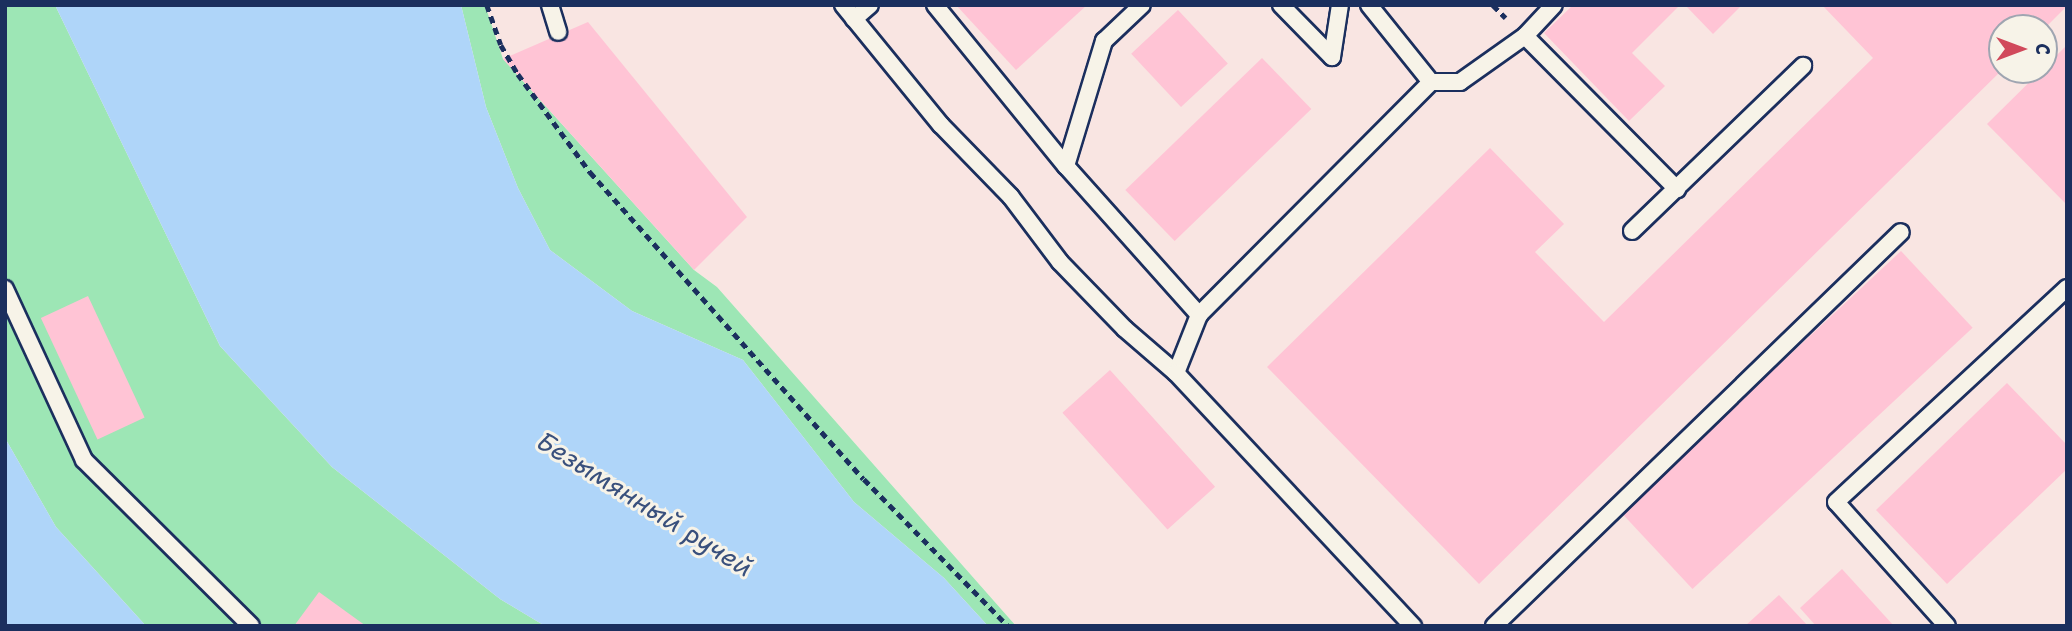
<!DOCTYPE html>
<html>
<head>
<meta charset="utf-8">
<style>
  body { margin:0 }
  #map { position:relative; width:2072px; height:631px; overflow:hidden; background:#f7f3e8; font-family:"Shantell Sans",sans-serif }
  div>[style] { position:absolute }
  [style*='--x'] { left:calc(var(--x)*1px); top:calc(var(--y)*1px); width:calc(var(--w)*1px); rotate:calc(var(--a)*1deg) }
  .built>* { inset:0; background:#f9e5e2 }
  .green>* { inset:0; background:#9de6b5 }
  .water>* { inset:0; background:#afd5f9 }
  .building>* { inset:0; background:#ffc4d5; transform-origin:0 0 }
  .path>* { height:4.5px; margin-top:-2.25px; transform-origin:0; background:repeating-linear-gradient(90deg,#1b2f5e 0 7px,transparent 0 12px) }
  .roads { filter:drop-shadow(2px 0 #1b2f5e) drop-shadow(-2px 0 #1b2f5e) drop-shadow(0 2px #1b2f5e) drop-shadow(0 -2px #1b2f5e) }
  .lane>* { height:16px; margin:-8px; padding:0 8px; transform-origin:8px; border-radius:8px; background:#f7f3e8 }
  span { translate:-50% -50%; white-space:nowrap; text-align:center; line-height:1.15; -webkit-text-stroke:6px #f7f3e8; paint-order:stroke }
  .water-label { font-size:26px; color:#39507d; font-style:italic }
  .frame { position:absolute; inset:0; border:7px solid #1b2f5e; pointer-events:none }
  .north { position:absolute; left:1988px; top:14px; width:70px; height:70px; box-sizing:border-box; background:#f7f3e8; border:2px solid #9fa5b1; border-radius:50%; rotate:90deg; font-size:19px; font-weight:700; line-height:28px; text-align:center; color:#1b2f5e }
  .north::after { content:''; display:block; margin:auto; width:24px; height:32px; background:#d1495b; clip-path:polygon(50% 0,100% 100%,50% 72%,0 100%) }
</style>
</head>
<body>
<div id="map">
  <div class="built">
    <i style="clip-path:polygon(evenodd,485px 5px,2067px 5px,2067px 626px,1016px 626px,717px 287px,694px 270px,503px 59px,485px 5px,2002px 28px,2044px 28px,2044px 70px,2002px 70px,2002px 28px)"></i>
  </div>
  <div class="green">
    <i style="clip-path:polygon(5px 5px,55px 5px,220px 346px,332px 467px,500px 599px,545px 626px,146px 626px,56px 527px,5px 438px)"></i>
    <i style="clip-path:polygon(461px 5px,485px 5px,503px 59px,694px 270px,717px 287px,1016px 626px,988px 626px,944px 578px,854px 502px,743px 360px,632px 311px,550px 250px,518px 188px,486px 107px)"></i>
  </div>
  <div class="water">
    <i style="clip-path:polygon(55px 5px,461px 5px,486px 107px,518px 188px,550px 250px,632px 311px,743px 360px,854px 502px,944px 578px,988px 626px,545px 626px,500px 599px,332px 467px,220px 346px)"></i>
    <i style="clip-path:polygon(5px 438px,56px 527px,146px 626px,5px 626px)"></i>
  </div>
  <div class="building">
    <i style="clip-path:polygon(956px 5px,1087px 5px,1016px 70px)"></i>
    <i style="clip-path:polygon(1573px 5px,1680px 5px,1632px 53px,1665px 86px,1629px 121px,1544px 33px)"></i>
    <i style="clip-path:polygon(1685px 5px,1742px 5px,1713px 34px)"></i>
    <i style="clip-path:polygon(1822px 5px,2067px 6px,2045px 28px,2002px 28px,2002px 70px,1479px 584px,1267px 367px,1490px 148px,1564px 224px,1535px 252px,1604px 322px,1873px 58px)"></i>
    <i style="left:1178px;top:10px;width:73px;height:64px;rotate:47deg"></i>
    <i style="clip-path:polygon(588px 22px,747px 217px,694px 270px,503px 59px)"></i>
    <i style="clip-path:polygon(2067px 45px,2067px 205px,1987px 124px)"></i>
    <i style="left:1262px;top:58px;width:71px;height:190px;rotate:46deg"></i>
    <i style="left:1901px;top:251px;width:105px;height:383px;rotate:47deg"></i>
    <i style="left:88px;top:296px;width:134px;height:52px;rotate:65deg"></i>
    <i style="left:1110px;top:370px;width:157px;height:64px;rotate:48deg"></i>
    <i style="clip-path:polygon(2007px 383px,2067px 445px,2067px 469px,1947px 584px,1876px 510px)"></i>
    <i style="clip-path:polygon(1842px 569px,1894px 626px,1816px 626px,1800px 608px)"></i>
    <i style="clip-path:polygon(319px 592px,366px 626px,294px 626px)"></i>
    <i style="clip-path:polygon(1779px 595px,1808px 626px,1745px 626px)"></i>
  </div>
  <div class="path">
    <i style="--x:487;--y:5;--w:42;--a:70.7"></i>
    <i style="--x:501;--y:45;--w:34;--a:60"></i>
    <i style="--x:518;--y:74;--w:122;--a:53.7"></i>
    <i style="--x:590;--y:172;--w:411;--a:48.3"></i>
    <i style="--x:864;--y:479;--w:206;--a:45.6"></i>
    <i style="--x:1493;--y:5;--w:18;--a:45"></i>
  </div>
  <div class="roads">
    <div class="lane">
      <i style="--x:550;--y:5;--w:28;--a:73"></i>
      <i style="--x:843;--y:5;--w:155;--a:50.8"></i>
      <i style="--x:941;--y:125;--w:100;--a:45.8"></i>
      <i style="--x:1011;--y:197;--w:81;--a:53"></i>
      <i style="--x:1060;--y:262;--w:93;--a:45.9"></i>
      <i style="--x:1125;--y:329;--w:67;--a:40.8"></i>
      <i style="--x:935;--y:5;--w:208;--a:50.9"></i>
      <i style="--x:1066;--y:166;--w:200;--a:48.2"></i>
      <i style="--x:1281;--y:5;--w:73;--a:45.6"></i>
      <i style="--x:1332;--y:57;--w:53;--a:-81.3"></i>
      <i style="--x:1369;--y:5;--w:99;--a:51.2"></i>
      <i style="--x:1431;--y:82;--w:329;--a:134.9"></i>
      <i style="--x:1199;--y:315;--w:62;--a:111.6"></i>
      <i style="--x:1176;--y:373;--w:347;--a:46.9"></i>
      <i style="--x:854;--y:19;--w:21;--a:-41"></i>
      <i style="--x:1525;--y:36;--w:216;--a:45.2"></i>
      <i style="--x:1431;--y:82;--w:29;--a:0"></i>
      <i style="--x:1460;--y:82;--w:80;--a:-35.3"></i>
      <i style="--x:1525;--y:36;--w:42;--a:-46.9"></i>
      <i style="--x:1066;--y:166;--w:131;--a:-73.1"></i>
      <i style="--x:1104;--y:41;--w:52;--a:-43.5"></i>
      <i style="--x:1632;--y:231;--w:238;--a:-44"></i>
      <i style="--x:5;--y:289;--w:188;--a:65.2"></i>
      <i style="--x:84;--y:460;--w:235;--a:44.8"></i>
      <i style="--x:1494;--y:626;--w:566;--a:-44.07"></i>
      <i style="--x:1947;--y:626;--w:166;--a:-131.8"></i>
      <i style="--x:1836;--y:502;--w:315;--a:-42.8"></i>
    </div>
  </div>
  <div class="water-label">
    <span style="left:645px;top:504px;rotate:32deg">Безымянный ручей</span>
  </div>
  <div class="frame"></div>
  <div class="north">С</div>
</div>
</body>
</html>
